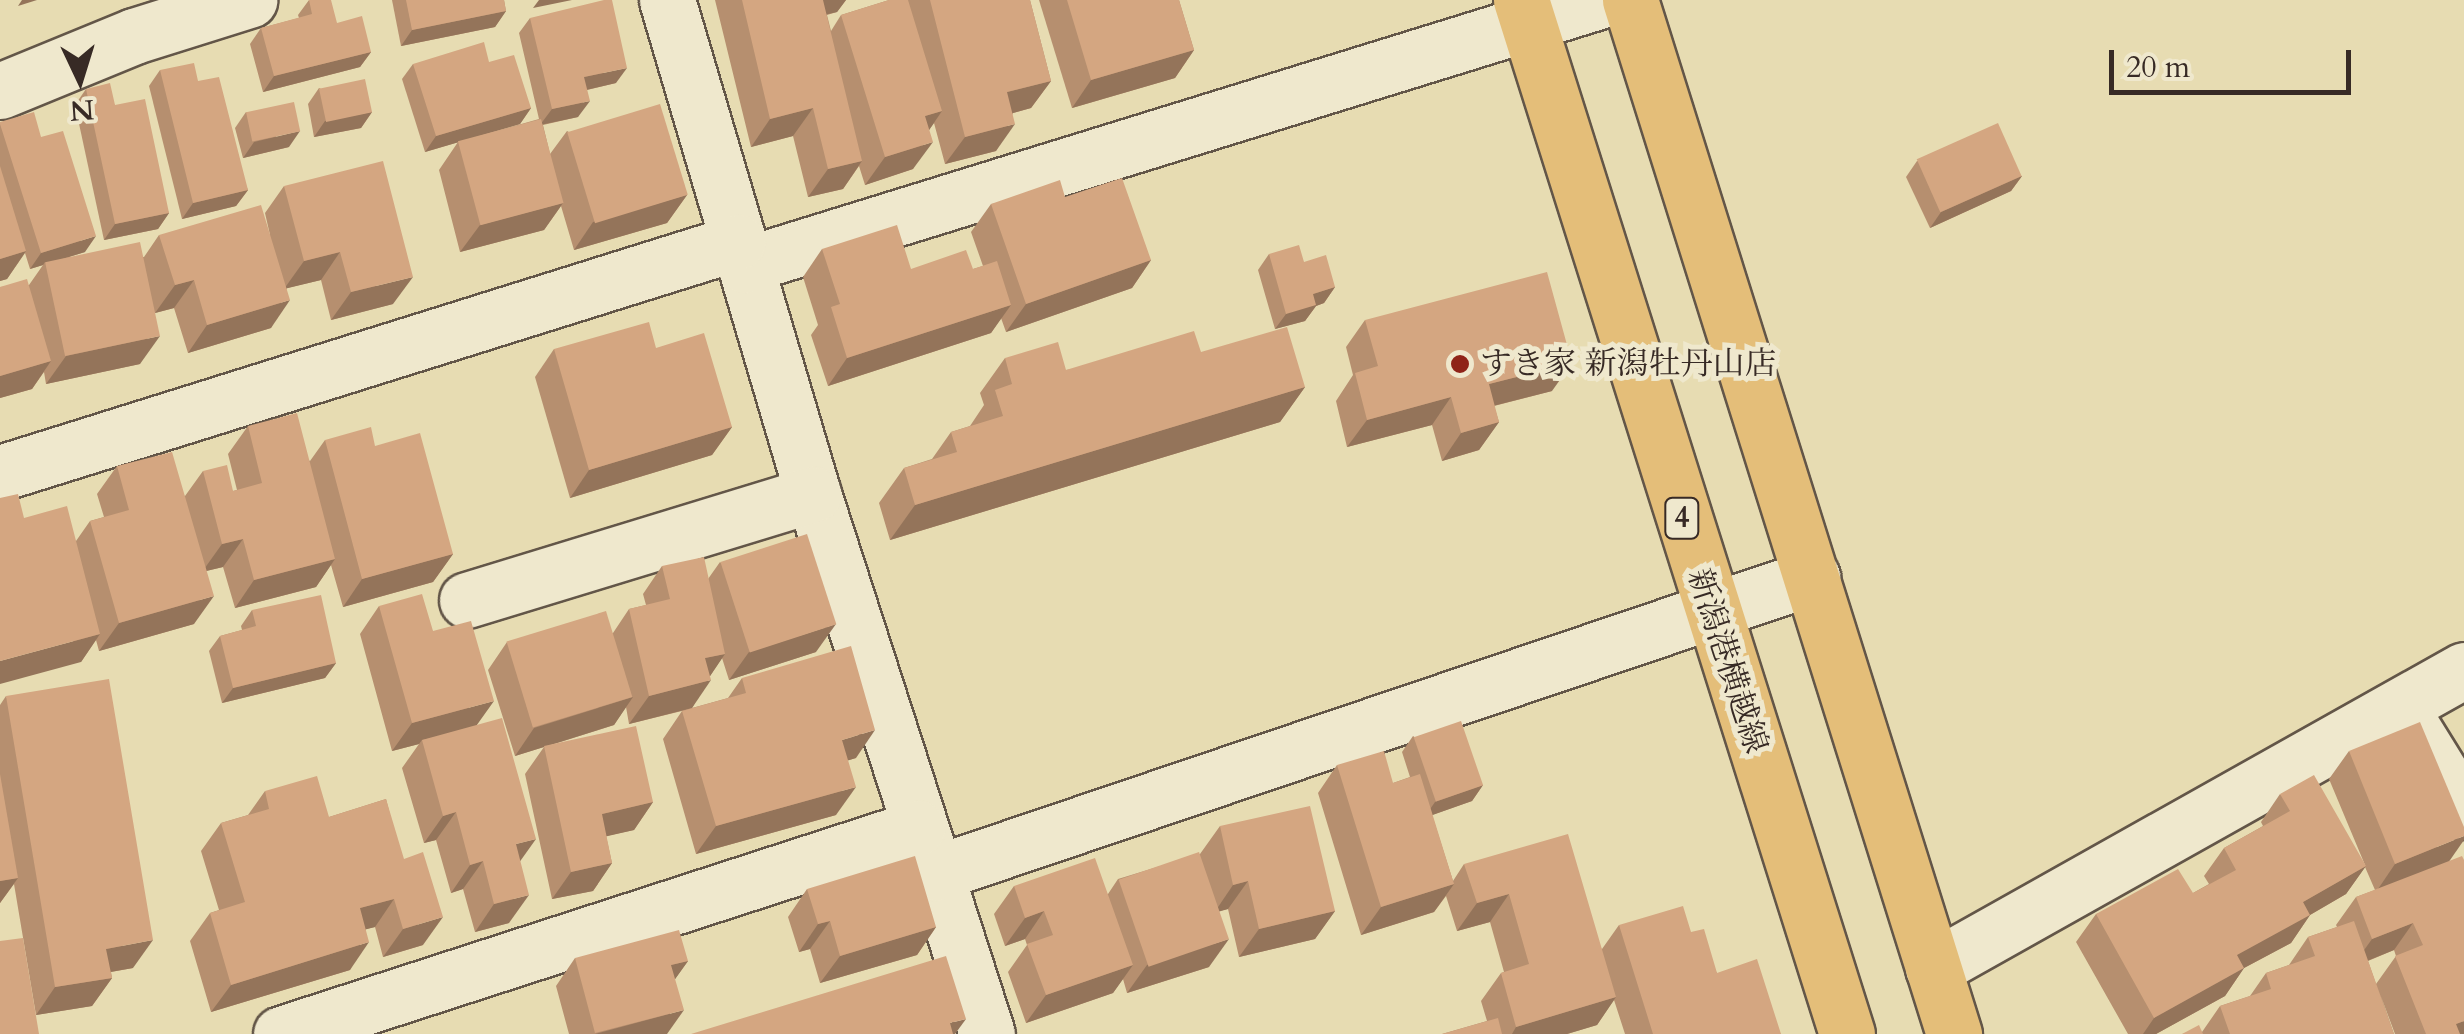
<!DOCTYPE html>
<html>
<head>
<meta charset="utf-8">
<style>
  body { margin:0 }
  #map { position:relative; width:2464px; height:1034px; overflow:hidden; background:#e7dcb2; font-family:Cardo,"Noto Serif JP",serif }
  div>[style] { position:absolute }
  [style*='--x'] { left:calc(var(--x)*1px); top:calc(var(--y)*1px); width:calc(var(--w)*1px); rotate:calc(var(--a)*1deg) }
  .roads { filter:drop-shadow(2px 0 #635648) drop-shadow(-2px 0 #635648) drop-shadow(0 2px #635648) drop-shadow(0 -2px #635648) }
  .minor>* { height:55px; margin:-27.5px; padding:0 27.5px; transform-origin:27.5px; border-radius:27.5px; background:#efe8cd }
  .primary>* { height:55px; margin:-27.5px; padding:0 27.5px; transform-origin:27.5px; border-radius:27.5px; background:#e4be79 }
  .wall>* { inset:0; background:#b68f6f }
  .shaded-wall>* { inset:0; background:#94745a }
  .building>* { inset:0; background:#d4a681; transform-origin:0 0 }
  .dots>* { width:28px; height:28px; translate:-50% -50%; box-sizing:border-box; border:5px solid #efe8cd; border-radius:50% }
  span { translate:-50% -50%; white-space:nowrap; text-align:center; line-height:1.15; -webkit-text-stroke:10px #efe8cd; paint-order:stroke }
  .shield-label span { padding:2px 8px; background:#efe8cd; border:2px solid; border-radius:8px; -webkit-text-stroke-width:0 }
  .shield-label { font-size:30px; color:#372a25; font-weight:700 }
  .poi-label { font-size:32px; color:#372a25 }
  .left { translate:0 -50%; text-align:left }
  .street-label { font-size:32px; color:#372a25 }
  .north { position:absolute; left:30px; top:30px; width:100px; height:100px; -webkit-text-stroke:8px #efe8cd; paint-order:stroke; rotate:176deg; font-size:28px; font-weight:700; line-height:40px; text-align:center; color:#372a25 }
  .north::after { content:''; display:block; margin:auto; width:35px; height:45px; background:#372a25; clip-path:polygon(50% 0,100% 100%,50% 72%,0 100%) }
  .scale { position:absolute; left:2109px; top:50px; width:242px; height:45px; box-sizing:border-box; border:5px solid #372a25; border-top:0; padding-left:12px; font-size:30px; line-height:35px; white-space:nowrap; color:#372a25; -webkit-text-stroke:8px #efe8cd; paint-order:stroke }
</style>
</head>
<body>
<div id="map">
  <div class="roads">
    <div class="minor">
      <i style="--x:667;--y:0;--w:515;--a:73.54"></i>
      <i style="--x:813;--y:494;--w:567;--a:72.14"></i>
      <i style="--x:0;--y:91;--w:145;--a:-22.3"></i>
      <i style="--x:134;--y:36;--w:121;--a:-17.4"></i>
      <i style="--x:745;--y:265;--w:897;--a:-17.18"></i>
      <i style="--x:0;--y:473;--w:773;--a:-17.38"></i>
      <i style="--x:467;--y:600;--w:362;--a:-17"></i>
      <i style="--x:2405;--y:716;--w:112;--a:58.2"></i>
      <i style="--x:936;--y:873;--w:925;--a:-18.67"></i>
      <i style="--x:1933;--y:968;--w:609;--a:-29.3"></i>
      <i style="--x:281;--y:1034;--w:669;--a:-17.95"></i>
    </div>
    <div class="primary">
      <i style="--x:1521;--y:0;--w:1084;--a:72.5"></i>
      <i style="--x:1630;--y:0;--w:1084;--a:72.6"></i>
    </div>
  </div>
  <div class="wall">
    <i style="clip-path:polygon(309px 0,371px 52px,360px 67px,263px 92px,250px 44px,261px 28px,299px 18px,298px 15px)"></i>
    <i style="clip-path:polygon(392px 0,504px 0,506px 11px,495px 27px,401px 46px)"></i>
    <i style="clip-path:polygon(715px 0,846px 0,837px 12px,827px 15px,831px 31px,841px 15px,889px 0,1030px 0,1051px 81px,1031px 108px,1013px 113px,996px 151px,945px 164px,934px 123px,929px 130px,913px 169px,865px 185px,859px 166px,843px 189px,808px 197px,793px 136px,751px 147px)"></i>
    <i style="clip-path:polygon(1039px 0,1179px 0,1194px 50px,1175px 78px,1072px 108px)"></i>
    <i style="clip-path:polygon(530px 18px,616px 83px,587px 90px,578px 117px,543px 125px,550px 154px,567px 131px,687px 195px,667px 223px,574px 250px,561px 206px,544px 230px,460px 252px,439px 170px,458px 142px,539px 119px,519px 33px)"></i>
    <i style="clip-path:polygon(489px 62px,531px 108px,520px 124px,425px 152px,402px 79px,413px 64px)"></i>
    <i style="clip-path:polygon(160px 70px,198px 81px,248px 190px,236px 206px,182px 219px,149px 86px)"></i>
    <i style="clip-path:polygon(319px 88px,372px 112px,361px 128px,314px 137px,308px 104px)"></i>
    <i style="clip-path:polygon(86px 89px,115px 105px,169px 213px,158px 229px,104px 240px,75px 105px)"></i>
    <i style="clip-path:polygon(246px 112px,289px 147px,243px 158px,235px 128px)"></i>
    <i style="clip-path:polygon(0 122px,41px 137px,85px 252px,69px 257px,144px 257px,159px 235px,270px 235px,265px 213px,284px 186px,393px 304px,331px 320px,321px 280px,287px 288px,271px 328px,188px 353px,174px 308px,155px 313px,140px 364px,46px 384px,44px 372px,32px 389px,0 398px,0 287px,29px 285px,43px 265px,30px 269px,25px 253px,7px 279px,0 281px)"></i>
    <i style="clip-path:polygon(1917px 161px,2022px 176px,2011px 191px,1930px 228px,1906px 177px)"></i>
    <i style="clip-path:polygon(1065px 197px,1151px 260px,1132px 288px,1006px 332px,1001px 318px,991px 333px,828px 386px,811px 335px,818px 325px,803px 277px,822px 249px,911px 269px,973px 269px,983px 266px,971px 232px,991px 204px)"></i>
    <i style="clip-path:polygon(1269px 254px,1304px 262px,1335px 287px,1324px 303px,1316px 306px,1305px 321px,1275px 329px,1258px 270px)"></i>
    <i style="clip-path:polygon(1365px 320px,1552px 391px,1494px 406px,1499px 422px,1479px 450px,1442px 461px,1432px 425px,1347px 447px,1336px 401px,1353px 375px,1346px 347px)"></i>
    <i style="clip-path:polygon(656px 348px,732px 427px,712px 455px,570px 498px,535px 377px,554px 349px)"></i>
    <i style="clip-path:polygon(1201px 352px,1305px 387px,1280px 422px,890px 540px,879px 503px,904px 468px,932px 459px,951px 432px,970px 426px,984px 405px,980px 393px,1005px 358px,1066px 370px)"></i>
    <i style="clip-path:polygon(248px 426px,310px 461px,325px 440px,375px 446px,453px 554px,433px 582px,343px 607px,331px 565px,316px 587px,235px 608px,223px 567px,206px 571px,194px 624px,99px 651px,96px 640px,81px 662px,24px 518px,76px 541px,90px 521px,104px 517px,97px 494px,117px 466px,185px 496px,203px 471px,233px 491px,237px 490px,228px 454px)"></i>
    <i style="clip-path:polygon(720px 562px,816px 652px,729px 680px,722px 658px,710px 676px,692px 708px,728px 698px,742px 678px,856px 758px,848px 760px,836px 815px,696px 854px,663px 739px,682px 711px,690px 709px,629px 724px,626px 707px,614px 725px,548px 746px,653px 802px,634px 830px,606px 836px,612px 863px,593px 891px,552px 899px,525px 774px,544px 747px,515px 756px,488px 670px,507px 642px,613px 633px,629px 609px,646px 605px,643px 594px,662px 566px,708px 579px)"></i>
    <i style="clip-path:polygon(379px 606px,433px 631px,477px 725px,520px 861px,509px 923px,475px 932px,463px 889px,451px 893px,436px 840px,424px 843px,402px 768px,419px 744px,392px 751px,360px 634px)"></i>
    <i style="clip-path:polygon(252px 610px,336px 663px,325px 678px,222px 703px,209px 651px,220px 636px,242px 630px,241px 626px)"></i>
    <i style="clip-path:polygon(6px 696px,133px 968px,111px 972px,112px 978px,92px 1006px,36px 1015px,14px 884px,0 903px,0 705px)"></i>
    <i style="clip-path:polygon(1413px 736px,1483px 785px,1472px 801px,1432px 815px,1453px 881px,1464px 864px,1602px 949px,1619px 925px,1691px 932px,1717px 973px,1781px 1034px,1625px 1034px,1614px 1000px,1597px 1025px,1567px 1034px,1442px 1034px,1487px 1021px,1481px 1001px,1501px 973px,1504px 972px,1490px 922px,1457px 931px,1446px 896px,1434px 912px,1361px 935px,1318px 793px,1337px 765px,1393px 783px,1410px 777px,1402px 752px)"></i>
    <i style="clip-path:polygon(evenodd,2349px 751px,2449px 861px,2464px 1034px,2395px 1034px,2380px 994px,2394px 1034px,2182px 1034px,2202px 1032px,2220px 1006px,2250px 996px,2266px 973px,2289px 965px,2308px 937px,2337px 927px,2336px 925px,2356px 897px,2375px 890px,2365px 867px,2346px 894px,2310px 915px,2291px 943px,2244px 968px,2225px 996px,2156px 1034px,2128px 1034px,2076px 942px,2096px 914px,2193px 893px,2209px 884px,2204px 876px,2224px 848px,2263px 826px,2261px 822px,2280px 794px,2365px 865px,2329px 779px,2349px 751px,2394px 950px,2396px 956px,2376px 984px,2368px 961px,2394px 950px)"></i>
    <i style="clip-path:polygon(265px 791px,329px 817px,386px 799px,423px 945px,383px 957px,375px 927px,366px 929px,350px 970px,211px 1012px,190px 941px,210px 913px,219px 910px,201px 851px,221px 823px,248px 815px)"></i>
    <i style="clip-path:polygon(1220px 826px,1335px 911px,1315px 939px,1239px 957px,1228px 909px,1219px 911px,1209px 967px,1127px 993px,1123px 979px,1113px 993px,1026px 1023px,1008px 972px,1027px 945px,1025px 939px,1005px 946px,994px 914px,1014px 886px,1108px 894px,1118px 879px,1200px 854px)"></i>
    <i style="clip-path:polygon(807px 889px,936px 927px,917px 955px,820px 983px,810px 949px,799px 952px,788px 917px)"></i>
    <i style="clip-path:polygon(575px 958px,688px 961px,675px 979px,667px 1034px,569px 1034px,556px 986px)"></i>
  </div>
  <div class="shaded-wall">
    <i style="clip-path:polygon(22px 0,37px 0,18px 6px)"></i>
    <i style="clip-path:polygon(539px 0,572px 0,533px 8px)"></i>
    <i style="clip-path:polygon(816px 0,846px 0,837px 12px,802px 20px)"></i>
    <i style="clip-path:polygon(506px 11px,495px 27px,401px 46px,412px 30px)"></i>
    <i style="clip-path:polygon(1194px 50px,1175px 78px,1072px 108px,1091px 80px)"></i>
    <i style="clip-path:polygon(371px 52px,360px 67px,263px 92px,274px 76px)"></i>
    <i style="clip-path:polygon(627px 68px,616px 83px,573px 93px,584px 77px)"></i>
    <i style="clip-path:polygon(1051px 81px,1031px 108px,988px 120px,1007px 92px)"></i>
    <i style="clip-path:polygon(590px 101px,578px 117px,540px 125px,552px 109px)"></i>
    <i style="clip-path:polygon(531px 108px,520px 124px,425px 152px,436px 136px)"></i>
    <i style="clip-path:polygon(813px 108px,793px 136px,751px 147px,770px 119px)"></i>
    <i style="clip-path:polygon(942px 111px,923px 139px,925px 116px)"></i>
    <i style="clip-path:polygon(372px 112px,361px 128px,314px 137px,325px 121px)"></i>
    <i style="clip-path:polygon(1015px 124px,996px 151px,945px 164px,965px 137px)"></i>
    <i style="clip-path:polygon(300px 131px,289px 147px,243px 158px,254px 142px)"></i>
    <i style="clip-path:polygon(933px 142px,913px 169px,865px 185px,885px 157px)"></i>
    <i style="clip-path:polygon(862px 161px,843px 189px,808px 197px,828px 169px)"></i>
    <i style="clip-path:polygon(2022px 176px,2011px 191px,1930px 228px,1941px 212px)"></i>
    <i style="clip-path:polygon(248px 190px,236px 206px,182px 219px,193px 203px)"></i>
    <i style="clip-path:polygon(687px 195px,667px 223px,574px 250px,593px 222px)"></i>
    <i style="clip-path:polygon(563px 203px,544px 230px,460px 252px,480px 225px)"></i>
    <i style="clip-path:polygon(169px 213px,158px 229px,104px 240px,115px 224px)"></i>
    <i style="clip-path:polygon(96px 236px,85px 252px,46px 264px,45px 262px,43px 265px,30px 269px,41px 253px)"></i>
    <i style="clip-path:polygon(26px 251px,7px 279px,0 281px,0 259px)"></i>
    <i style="clip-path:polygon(340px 252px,321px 280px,284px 289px,304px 261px)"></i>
    <i style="clip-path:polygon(1151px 260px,1132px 288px,1006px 332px,1026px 304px)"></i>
    <i style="clip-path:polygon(413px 277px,393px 304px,331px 320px,351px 292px)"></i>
    <i style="clip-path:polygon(194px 280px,174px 308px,155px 313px,175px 285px)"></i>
    <i style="clip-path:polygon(1335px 287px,1324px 303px,1316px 306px,1305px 321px,1275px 329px,1286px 314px,1313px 294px)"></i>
    <i style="clip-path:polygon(290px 300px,271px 328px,188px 353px,207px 325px)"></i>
    <i style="clip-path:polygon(1011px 305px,991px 333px,828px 386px,847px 358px)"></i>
    <i style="clip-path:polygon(160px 336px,140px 364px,46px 384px,66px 356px)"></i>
    <i style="clip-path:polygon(51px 361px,32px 389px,0 398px,0 376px)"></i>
    <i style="clip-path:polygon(1572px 363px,1552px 391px,1469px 412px,1489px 384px)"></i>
    <i style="clip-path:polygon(1305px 387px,1280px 422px,890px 540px,915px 505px)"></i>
    <i style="clip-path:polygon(1451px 397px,1432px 425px,1347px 447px,1367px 420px)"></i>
    <i style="clip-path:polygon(1499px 422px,1479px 450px,1442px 461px,1461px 433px)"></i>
    <i style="clip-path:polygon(732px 427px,712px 455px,570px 498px,589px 470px)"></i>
    <i style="clip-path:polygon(243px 539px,223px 567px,202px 572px,222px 544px)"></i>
    <i style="clip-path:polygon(453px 554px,433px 582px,343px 607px,362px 579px)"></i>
    <i style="clip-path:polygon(335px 559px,316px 587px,235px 608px,254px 580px)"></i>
    <i style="clip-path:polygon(214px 596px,194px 624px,99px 651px,119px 623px)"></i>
    <i style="clip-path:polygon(836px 624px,816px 652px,729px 680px,749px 652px)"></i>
    <i style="clip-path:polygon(100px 634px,81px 662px,0 684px,0 661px)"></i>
    <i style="clip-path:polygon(725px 654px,706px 682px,705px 658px)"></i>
    <i style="clip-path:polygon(336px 663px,325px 678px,222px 703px,233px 688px)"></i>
    <i style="clip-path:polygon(711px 680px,692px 708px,629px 724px,649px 696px)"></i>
    <i style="clip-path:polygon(633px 697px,614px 725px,515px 756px,534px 728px)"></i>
    <i style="clip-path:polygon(494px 701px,474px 729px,422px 740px,419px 744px,392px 751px,412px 723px)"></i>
    <i style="clip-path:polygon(875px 730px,856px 758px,822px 768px,842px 740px)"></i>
    <i style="clip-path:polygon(1483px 785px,1472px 801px,1424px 818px,1435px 802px)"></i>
    <i style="clip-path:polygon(856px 787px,836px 815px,696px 854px,716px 826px)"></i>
    <i style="clip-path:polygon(653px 802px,634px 830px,582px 842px,602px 814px)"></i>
    <i style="clip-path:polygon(456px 812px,436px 840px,424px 843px,443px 816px)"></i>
    <i style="clip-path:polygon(2464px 836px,2464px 840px,2448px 863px,2376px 892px,2395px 864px)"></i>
    <i style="clip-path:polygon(536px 839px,516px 867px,516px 844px)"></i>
    <i style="clip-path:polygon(483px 861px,463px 889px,451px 893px,470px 865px)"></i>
    <i style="clip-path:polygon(612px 863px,593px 891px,552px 899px,571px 872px)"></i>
    <i style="clip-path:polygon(2366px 866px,2346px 894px,2291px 926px,2310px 915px,2291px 943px,2244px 968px,2225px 996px,2156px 1034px,2143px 1034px,2154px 1018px,2303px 902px)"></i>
    <i style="clip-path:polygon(18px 878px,0 903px,0 881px)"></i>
    <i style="clip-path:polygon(1248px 881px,1228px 909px,1214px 913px,1233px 885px)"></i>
    <i style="clip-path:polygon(1454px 884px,1434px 912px,1361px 935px,1381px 907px)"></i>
    <i style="clip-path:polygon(1509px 894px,1490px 922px,1457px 931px,1477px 903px)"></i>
    <i style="clip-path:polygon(529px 895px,509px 923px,475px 932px,494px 904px)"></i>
    <i style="clip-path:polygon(394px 899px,375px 927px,340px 936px,360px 908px)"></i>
    <i style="clip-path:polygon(1044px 911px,1025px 939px,1005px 946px,1025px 918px)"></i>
    <i style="clip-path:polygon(1335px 911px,1315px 939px,1239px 957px,1259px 929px)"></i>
    <i style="clip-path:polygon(443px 917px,423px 945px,383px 957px,403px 929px)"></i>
    <i style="clip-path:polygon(830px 921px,810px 949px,799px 952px,818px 924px)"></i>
    <i style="clip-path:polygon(2413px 923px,2394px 950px,2352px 967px,2372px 939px)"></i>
    <i style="clip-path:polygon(936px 927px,917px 955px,820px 983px,840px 956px)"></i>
    <i style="clip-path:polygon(1229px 939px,1209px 967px,1127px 993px,1147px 965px)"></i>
    <i style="clip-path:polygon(153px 940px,133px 968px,87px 976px,106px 949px)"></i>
    <i style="clip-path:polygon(369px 942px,350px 970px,211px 1012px,231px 985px)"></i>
    <i style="clip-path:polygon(688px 961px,668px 989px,671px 965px)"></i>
    <i style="clip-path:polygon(1133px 965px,1113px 993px,1026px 1023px,1046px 995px)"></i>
    <i style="clip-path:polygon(112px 978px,92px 1006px,36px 1015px,55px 987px)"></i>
    <i style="clip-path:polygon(1616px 997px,1597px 1025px,1567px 1034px,1512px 1034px,1516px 1027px)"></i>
    <i style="clip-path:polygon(684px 1010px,667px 1034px,595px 1034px)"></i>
    <i style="clip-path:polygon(966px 1019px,955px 1034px,942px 1034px,950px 1023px)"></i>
    <i style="clip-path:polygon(2464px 1021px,2464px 1034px,2449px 1034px,2456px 1024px)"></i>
  </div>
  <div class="building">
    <i style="clip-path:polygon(309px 0,331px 0,337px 23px,362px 16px,371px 52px,274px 76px,261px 28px,312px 14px)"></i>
    <i style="clip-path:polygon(406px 0,504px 0,506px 11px,412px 30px)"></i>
    <i style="clip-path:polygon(604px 0,612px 0,627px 68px,584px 77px,590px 101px,552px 109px,530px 18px)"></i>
    <i style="clip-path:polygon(742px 0,823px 0,862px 161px,828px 169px,813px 108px,770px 119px)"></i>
    <i style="clip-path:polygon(889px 0,908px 0,942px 111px,925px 116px,933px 142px,885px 157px,841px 15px)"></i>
    <i style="clip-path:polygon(930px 0,1030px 0,1051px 81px,1007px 92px,1015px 124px,965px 137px)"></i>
    <i style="clip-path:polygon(1067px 0,1179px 0,1194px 50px,1091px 80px)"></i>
    <i style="clip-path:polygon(484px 42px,489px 62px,514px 55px,531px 108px,436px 136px,413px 64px)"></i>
    <i style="clip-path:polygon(194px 63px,198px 81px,219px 77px,248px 190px,193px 203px,160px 70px)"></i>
    <i style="left:365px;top:79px;width:34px;height:47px;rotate:78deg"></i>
    <i style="clip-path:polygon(110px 83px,115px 105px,145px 99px,169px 213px,115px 224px,86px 89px)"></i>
    <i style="left:294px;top:102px;width:30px;height:49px;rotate:78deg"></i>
    <i style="left:660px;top:104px;width:95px;height:97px;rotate:73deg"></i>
    <i style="clip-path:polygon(34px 112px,41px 137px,63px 131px,96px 236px,41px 253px,0 124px,0 122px)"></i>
    <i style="left:541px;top:119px;width:87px;height:86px;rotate:75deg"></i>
    <i style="left:1998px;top:123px;width:58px;height:89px;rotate:66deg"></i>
    <i style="clip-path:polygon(383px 161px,413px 277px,351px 292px,340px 252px,304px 261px,284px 186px)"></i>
    <i style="clip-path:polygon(0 166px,26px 251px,0 259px)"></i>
    <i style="clip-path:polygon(1122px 178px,1151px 260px,1026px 304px,991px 204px,1060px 180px,1065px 197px)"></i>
    <i style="clip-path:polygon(261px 205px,290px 300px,207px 325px,194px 280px,175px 285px,159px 235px)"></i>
    <i style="clip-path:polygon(897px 225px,911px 269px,966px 250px,973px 269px,997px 261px,1011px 305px,847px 358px,831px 307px,840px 304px,822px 249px)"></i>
    <i style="left:140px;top:242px;width:96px;height:97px;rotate:78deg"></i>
    <i style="clip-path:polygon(1299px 245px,1304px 262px,1326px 255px,1335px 287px,1313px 294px,1316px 305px,1286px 314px,1269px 254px)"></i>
    <i style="clip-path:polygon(1547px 272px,1572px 363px,1489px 384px,1499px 422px,1461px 433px,1451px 397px,1367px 420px,1355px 373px,1378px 366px,1365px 320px)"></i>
    <i style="clip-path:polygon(27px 279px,51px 361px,0 376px,0 287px)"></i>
    <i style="clip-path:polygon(649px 322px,656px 348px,704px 333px,732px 427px,589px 470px,554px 349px)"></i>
    <i style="clip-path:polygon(1287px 327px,1305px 387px,915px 505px,904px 468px,957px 452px,951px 432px,1003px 416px,995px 390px,1012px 384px,1005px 358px,1058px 342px,1066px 370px,1194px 331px,1201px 352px)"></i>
    <i style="clip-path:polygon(297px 413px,335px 559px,254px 580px,243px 539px,222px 544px,203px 471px,227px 465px,233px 491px,262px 483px,248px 426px)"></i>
    <i style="clip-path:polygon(371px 427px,375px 446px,420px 433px,453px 554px,362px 579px,325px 440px)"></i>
    <i style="clip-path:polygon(172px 452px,214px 596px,119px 623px,90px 521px,129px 510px,117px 466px)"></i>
    <i style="clip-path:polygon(18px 494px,24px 518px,67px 506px,100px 634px,0 661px,0 498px)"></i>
    <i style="left:807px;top:534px;width:95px;height:91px;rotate:72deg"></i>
    <i style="clip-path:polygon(704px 557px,725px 654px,705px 658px,711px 680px,649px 696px,629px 609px,670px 599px,662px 566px)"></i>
    <i style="clip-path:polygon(422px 594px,433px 631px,471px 621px,494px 701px,412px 723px,379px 606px)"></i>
    <i style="clip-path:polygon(321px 595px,336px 663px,233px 688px,220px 636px,256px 626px,252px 610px)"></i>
    <i style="left:606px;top:611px;width:90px;height:104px;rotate:73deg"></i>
    <i style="clip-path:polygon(851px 646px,875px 730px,842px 740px,856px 787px,716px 826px,682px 711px,746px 693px,742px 678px)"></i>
    <i style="clip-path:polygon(109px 679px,153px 940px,106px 949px,112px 978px,55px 987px,6px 696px)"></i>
    <i style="clip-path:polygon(502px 718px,536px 839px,516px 844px,529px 895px,494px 904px,483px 861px,470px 865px,456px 812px,443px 816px,422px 740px)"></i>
    <i style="left:1461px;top:721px;width:68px;height:50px;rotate:71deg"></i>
    <i style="clip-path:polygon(2420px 722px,2464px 827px,2464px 836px,2395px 864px,2349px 751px)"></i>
    <i style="clip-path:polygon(636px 726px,653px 802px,602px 814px,612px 863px,571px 872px,544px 746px)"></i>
    <i style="clip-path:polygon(1384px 751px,1393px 783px,1420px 774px,1454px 884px,1381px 907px,1337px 765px)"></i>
    <i style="clip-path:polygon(0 774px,18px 878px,0 881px)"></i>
    <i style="clip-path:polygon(2314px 775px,2366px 866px,2303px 902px,2310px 915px,2237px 955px,2244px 968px,2154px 1018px,2096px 914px,2178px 869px,2193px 893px,2236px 870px,2224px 848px,2290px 811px,2280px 794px)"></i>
    <i style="clip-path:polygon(317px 776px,329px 817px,386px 799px,404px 859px,423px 852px,443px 917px,403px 929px,394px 899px,360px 908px,369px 942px,231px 985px,210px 913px,245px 902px,221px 823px,269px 809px,265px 791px)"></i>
    <i style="clip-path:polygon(1310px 806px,1335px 911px,1259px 929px,1248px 881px,1233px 885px,1220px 826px)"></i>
    <i style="clip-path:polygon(1568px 834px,1616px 997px,1516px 1027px,1501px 973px,1529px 964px,1509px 894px,1477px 903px,1464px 864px)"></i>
    <i style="left:1199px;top:852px;width:92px;height:85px;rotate:71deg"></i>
    <i style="clip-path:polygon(915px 856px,936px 927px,840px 956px,830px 921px,818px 924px,807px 889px)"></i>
    <i style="clip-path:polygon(2462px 856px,2464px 860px,2464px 1021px,2456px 1024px,2460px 1034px,2426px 1034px,2395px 956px,2423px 945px,2413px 923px,2372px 939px,2356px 897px)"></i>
    <i style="clip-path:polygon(1095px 858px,1133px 965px,1046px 995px,1027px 944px,1053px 935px,1044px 911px,1025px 918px,1014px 886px)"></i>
    <i style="clip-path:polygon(1683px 906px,1691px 932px,1704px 929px,1717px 973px,1757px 959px,1781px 1034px,1653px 1034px,1619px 925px)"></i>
    <i style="clip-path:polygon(2354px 921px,2394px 1034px,2230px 1034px,2220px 1006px,2271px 989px,2266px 973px,2315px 956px,2308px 937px)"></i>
    <i style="clip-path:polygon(679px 930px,688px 961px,671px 965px,684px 1010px,595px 1033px,575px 958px)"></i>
    <i style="clip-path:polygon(23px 938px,39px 1034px,0 1034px,0 941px)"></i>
    <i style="clip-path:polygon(946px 956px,966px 1019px,950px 1023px,953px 1034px,691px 1034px)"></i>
    <i style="clip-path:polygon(1498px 1018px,1502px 1034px,1442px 1034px)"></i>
    <i style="clip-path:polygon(2199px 1025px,2203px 1034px,2182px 1034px)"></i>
  </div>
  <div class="dots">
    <i style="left:1460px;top:364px;background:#8f2418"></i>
  </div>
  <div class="shield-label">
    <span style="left:1682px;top:518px">4</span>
  </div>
  <div class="poi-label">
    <span class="left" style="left:1480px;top:364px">すき家 新潟牡丹山店</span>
  </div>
  <div class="street-label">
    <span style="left:1727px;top:661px;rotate:72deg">新潟港横越線</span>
  </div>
  <div class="north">N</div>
  <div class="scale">20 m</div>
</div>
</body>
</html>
